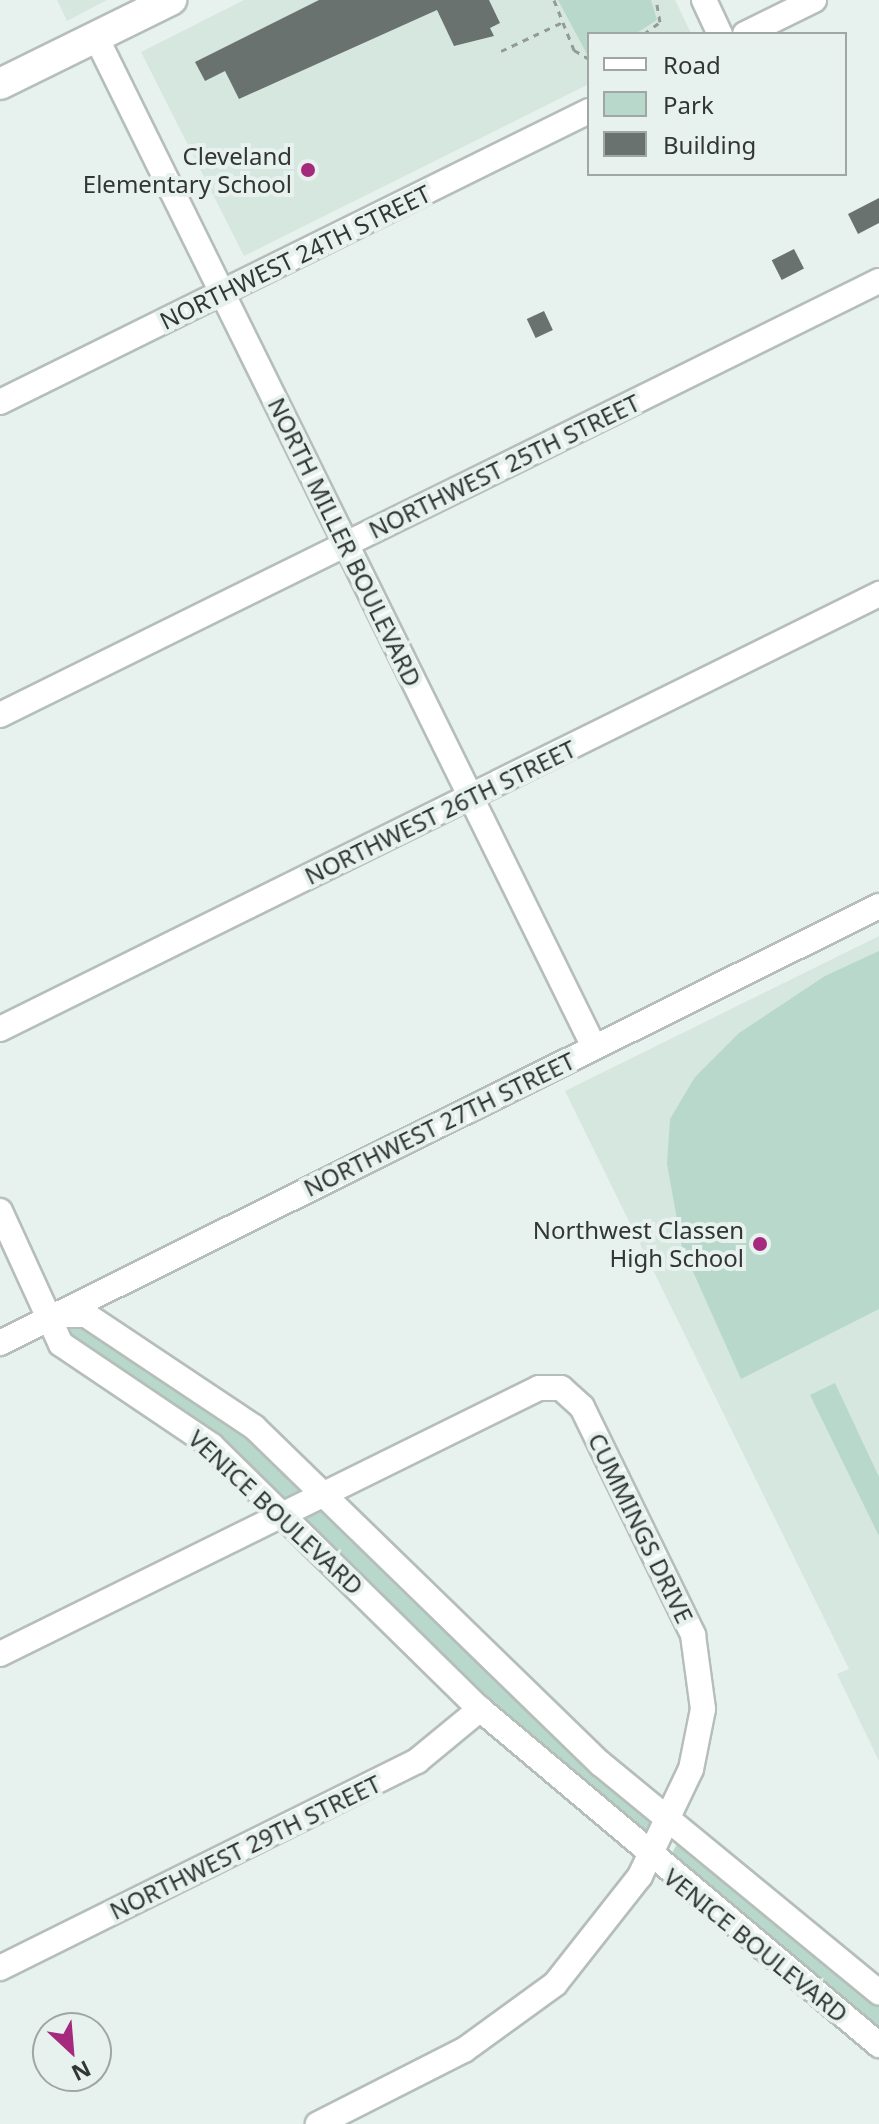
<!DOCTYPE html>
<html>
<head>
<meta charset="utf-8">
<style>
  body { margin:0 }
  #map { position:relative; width:879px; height:2124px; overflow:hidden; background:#e7f1ed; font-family:"Noto Sans",sans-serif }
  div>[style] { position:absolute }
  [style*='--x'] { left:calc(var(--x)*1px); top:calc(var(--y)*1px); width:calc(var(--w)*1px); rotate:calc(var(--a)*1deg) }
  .built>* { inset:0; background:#d6e7e0 }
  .green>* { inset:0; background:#b8d8cb }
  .building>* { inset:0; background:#6a726f; transform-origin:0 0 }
  .path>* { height:3px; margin-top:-1.5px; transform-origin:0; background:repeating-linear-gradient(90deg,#939b98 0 6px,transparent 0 12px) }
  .roads { filter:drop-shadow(2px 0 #b5beba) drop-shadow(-2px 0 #b5beba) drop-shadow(0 2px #b5beba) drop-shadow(0 -2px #b5beba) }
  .minor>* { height:24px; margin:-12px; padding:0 12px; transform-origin:12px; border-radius:12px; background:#fff }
  .major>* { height:30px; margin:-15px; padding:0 15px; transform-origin:15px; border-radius:15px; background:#fff }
  .dots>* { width:22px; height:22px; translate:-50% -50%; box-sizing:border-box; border:4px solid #e7f1ed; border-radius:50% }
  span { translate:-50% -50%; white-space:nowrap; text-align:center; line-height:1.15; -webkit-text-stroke:8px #e7f1ed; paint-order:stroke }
  .poi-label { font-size:24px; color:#323635 }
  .right { translate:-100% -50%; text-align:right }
  .street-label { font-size:24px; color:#323635 }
  .legend { position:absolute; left:587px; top:32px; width:260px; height:144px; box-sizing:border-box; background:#e7f1ed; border:2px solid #9fa6a3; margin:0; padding:10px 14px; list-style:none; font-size:24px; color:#323635 }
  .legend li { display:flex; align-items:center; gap:16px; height:40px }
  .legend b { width:40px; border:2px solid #9fa6a3 }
  .north { position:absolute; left:32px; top:2012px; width:80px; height:80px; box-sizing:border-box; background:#e7f1ed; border:2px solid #9fa6a3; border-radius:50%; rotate:154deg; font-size:22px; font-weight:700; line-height:32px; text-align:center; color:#323635 }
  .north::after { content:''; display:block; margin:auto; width:28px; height:36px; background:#a52a7e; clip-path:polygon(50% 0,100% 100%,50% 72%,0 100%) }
</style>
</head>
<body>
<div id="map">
  <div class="built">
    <i style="clip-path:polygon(57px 0,107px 0,67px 21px)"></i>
    <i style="clip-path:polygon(244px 0,675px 0,691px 33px,589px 34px,589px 84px,244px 256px,141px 52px)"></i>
    <i style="clip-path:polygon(879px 936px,879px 1761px,837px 1674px,849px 1669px,565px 1091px)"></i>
  </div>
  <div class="green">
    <i style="clip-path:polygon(558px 0,651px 0,657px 20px,635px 34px,589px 34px,587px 54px)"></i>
    <i style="clip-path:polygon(879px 951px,879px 1309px,741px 1379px,682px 1247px,667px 1164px,670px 1119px,695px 1077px,739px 1033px,825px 976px)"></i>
    <i style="clip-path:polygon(71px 1322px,220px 1412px,310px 1494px,292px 1504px,217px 1437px,69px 1338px)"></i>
    <i style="clip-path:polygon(835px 1383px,879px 1477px,879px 1536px,810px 1395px)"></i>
    <i style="clip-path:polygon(317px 1509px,330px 1513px,657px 1824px,648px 1841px,487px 1705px,301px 1515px)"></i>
    <i style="clip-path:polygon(678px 1843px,689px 1843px,879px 2001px,879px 2031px,668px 1859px)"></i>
  </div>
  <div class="building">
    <i style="clip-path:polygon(319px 0,489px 0,500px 23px,490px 28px,494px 36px,454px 46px,437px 10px,239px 99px,225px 71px,205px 81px,195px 62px)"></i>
    <i style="clip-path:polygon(879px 198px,879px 223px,858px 234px,848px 214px)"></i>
    <i style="left:794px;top:249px;width:22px;height:25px;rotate:63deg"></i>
    <i style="left:544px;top:311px;width:21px;height:19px;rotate:65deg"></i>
  </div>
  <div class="path">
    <i style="--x:554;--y:0;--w:54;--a:68.2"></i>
    <i style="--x:574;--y:50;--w:17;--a:31"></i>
    <i style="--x:644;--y:34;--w:20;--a:-37"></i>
    <i style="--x:660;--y:22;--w:22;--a:-100"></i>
    <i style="--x:501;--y:51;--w:68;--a:-25.1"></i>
  </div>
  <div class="roads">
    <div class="minor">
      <i style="--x:704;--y:0;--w:38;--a:65"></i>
      <i style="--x:745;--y:34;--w:77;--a:-26.2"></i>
      <i style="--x:96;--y:37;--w:1126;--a:63.75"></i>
      <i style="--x:0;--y:402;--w:657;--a:-26.29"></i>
      <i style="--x:0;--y:715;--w:980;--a:-26.28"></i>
      <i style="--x:0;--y:1029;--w:981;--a:-26.33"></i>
      <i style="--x:0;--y:1211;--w:146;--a:65.4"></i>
      <i style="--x:61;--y:1344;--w:182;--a:34"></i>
      <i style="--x:212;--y:1446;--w:375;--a:44.5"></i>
      <i style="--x:480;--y:1709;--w:522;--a:40.1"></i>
      <i style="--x:53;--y:1315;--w:33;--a:0"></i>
      <i style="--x:86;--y:1315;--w:202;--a:33.7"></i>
      <i style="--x:254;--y:1427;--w:484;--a:44.2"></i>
      <i style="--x:601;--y:1764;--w:360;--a:39.4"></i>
      <i style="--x:0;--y:1343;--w:982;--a:-26.43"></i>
      <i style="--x:0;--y:1654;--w:601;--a:-26.27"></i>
      <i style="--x:539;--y:1388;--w:22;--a:0"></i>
      <i style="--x:561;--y:1388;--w:28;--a:42"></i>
      <i style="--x:582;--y:1407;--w:254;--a:64"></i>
      <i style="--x:693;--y:1635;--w:75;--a:82.3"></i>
      <i style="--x:703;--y:1709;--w:61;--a:101.3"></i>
      <i style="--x:691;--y:1769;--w:119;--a:115.5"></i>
      <i style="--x:640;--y:1876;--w:137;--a:128.2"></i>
      <i style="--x:555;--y:1984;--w:112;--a:144"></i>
      <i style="--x:464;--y:2050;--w:164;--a:153.1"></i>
      <i style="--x:0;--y:1968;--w:466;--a:-26.4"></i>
      <i style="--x:417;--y:1761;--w:82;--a:-39.5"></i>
    </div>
    <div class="major">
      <i style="--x:0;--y:84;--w:191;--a:-26.2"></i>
    </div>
  </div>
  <div class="dots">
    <i style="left:308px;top:170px;background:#a52a7e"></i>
    <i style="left:760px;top:1244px;background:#a52a7e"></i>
  </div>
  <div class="poi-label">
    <span class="right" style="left:292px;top:170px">Cleveland<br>Elementary School</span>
    <span class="right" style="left:744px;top:1244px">Northwest Classen<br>High School</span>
  </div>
  <div class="street-label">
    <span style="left:295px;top:257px;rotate:-26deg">NORTHWEST 24TH STREET</span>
    <span style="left:504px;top:466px;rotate:-26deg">NORTHWEST 25TH STREET</span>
    <span style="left:345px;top:542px;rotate:64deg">NORTH MILLER BOULEVARD</span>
    <span style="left:440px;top:812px;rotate:-26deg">NORTHWEST 26TH STREET</span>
    <span style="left:439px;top:1124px;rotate:-26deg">NORTHWEST 27TH STREET</span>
    <span style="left:276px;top:1512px;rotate:43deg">VENICE BOULEVARD</span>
    <span style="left:641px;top:1528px;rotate:64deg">CUMMINGS DRIVE</span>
    <span style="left:245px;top:1847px;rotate:-26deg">NORTHWEST 29TH STREET</span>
    <span style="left:756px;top:1945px;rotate:39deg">VENICE BOULEVARD</span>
  </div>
  <ul class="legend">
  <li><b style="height:10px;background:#fff"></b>Road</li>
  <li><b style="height:22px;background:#b8d8cb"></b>Park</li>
  <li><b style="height:22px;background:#6a726f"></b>Building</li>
  </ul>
  <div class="north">N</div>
</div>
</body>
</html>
